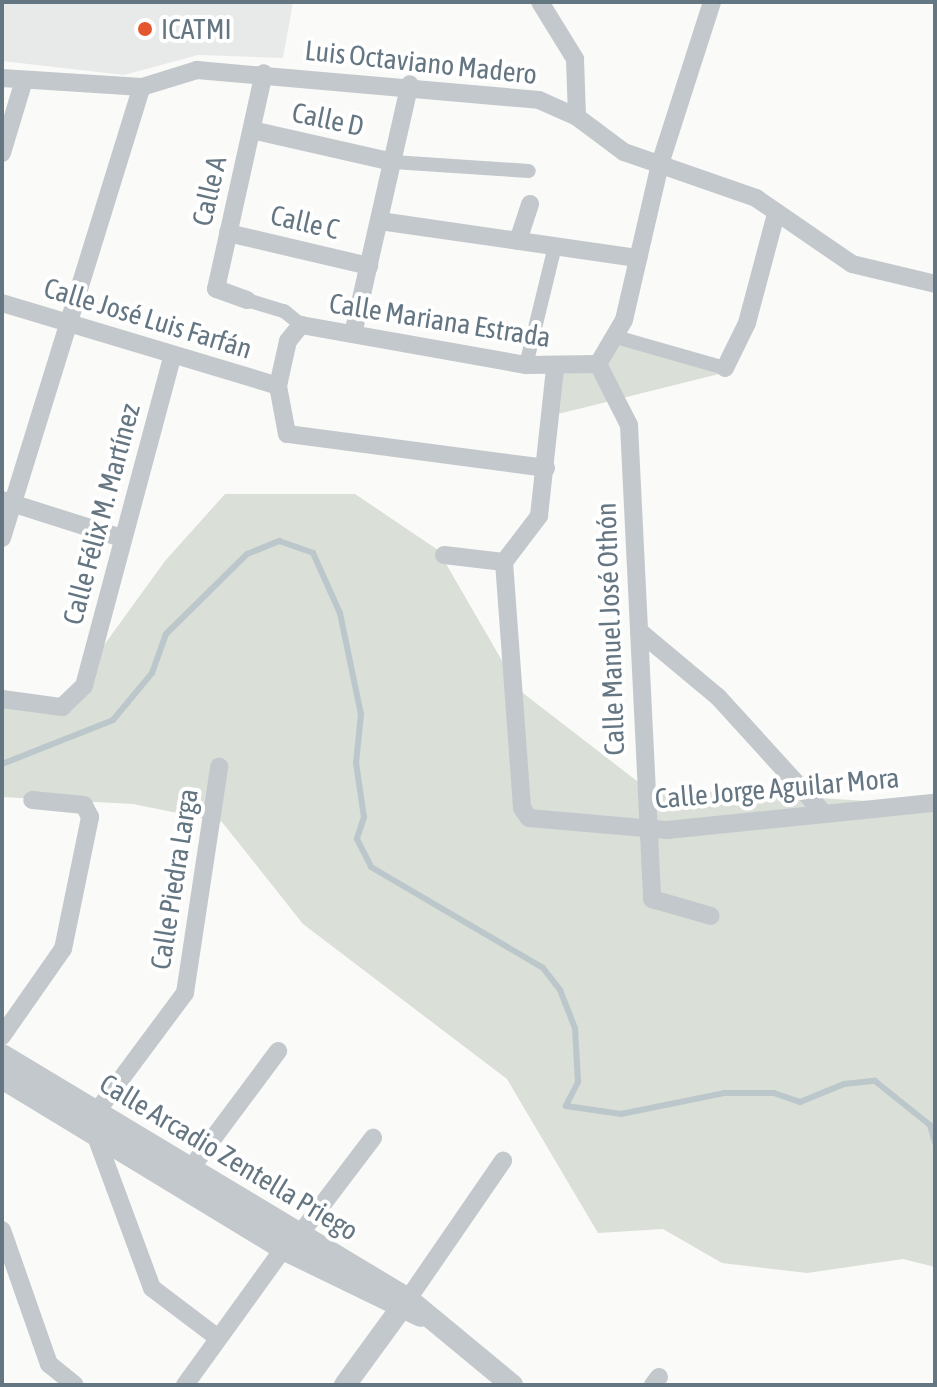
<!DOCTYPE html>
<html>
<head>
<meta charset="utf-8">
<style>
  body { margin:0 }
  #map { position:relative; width:937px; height:1387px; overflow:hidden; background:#fafaf8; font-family:"Asap Condensed",sans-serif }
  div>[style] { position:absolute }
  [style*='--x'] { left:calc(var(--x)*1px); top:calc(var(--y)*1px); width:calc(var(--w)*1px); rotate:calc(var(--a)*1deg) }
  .built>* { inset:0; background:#e8e9e9 }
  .green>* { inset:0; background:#dadfd7 }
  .stream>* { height:6px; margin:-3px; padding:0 3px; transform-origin:3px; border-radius:3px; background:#bbc7cb }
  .pedestrian>* { height:14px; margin:-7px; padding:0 7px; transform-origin:7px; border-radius:7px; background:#c3c8cc }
  .minor>* { height:18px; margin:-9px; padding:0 9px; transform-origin:9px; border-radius:9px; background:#c3c8cc }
  .tertiary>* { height:22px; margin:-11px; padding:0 11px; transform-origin:11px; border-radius:11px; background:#c3c8cc }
  .dots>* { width:22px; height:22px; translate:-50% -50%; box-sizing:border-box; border:4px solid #fff; border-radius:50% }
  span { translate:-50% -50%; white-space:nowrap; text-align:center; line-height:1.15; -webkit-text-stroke:8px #fff; paint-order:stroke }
  .poi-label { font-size:28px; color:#657683 }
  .left { translate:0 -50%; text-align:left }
  .street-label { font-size:28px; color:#657683 }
  .frame { position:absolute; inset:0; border:4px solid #657683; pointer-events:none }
</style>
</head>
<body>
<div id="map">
  <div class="built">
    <i style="clip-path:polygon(2px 2px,293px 2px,283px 58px,198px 55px,124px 75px,2px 61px)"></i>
  </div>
  <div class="green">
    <i style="clip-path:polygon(617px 338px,721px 367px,719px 374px,550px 416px,556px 370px,596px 367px)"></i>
    <i style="clip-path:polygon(225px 494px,355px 494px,438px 550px,519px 690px,646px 788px,935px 805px,935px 1267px,903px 1259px,807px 1273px,722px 1263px,663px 1229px,598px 1233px,507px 1079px,303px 924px,222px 822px,133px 804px,2px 797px,2px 690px,62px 703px,165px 561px)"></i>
  </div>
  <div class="stream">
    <i style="--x:2;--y:764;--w:119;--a:-21.6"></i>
    <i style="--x:113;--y:720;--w:61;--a:-50.3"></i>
    <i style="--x:152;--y:673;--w:41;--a:-70.3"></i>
    <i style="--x:166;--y:634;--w:114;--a:-44.6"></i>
    <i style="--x:247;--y:554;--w:35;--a:-22"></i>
    <i style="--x:279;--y:541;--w:36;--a:19"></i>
    <i style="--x:313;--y:553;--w:66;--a:65.8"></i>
    <i style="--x:340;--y:613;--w:103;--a:78.3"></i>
    <i style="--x:361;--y:714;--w:49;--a:95.8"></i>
    <i style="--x:356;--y:763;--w:55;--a:81.6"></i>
    <i style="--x:364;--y:817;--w:23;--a:108"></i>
    <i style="--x:357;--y:839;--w:31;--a:63"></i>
    <i style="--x:371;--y:867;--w:199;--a:30.4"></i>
    <i style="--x:543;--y:968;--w:28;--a:52"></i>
    <i style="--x:560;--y:990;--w:41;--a:68.5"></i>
    <i style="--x:575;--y:1028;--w:54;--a:86.8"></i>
    <i style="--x:578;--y:1082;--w:27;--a:117"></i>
    <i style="--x:566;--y:1106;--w:56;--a:8.3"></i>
    <i style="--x:621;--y:1114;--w:105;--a:-11.5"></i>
    <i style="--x:724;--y:1093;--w:50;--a:0"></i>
    <i style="--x:774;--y:1093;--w:28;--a:19"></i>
    <i style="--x:800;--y:1102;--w:48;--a:-22.2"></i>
    <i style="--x:844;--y:1084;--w:31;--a:-6"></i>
    <i style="--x:875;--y:1081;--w:70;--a:38.7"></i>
    <i style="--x:930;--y:1125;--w:19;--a:74"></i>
  </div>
  <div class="pedestrian">
    <i style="--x:393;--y:162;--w:136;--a:3.8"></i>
    <i style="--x:247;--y:300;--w:39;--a:17"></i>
    <i style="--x:284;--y:311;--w:22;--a:39"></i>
    <i style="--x:616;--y:337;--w:113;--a:15.9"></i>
    <i style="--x:526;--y:365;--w:122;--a:-76.3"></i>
  </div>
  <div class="minor">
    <i style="--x:540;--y:2;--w:67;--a:58.4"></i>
    <i style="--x:575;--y:59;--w:58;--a:88"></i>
    <i style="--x:2;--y:78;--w:140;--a:3.7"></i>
    <i style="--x:142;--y:87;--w:58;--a:-17.2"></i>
    <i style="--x:197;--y:70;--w:343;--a:5"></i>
    <i style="--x:539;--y:100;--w:42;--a:24.1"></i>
    <i style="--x:577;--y:117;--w:59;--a:36.7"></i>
    <i style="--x:624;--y:152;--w:140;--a:19.2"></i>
    <i style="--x:756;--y:198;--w:116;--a:34.5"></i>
    <i style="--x:852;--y:264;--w:85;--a:13.5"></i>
    <i style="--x:252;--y:130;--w:145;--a:12.8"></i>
    <i style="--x:2;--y:153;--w:76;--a:-73.2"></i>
    <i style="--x:380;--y:221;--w:261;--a:8.2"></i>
    <i style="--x:228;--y:233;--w:145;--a:13.2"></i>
    <i style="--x:518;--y:241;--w:39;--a:-72"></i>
    <i style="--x:247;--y:300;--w:33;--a:-160"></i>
    <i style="--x:216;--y:289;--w:221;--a:-77.5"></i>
    <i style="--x:2;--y:303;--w:288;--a:16.7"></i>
    <i style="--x:353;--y:334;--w:256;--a:-77.2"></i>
    <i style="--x:598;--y:364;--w:68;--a:63.1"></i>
    <i style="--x:629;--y:425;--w:475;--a:87.2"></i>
    <i style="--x:652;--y:899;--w:61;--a:16.1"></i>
    <i style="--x:725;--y:368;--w:50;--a:-63.9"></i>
    <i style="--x:747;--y:323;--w:113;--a:-75.1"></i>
    <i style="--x:546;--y:468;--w:261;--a:-172.5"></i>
    <i style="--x:287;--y:434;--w:49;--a:-100.6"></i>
    <i style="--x:278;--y:386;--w:46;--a:-77.5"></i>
    <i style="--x:288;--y:341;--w:21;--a:-51"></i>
    <i style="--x:301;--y:325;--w:229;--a:10.1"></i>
    <i style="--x:526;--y:365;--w:72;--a:-0.8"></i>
    <i style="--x:598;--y:364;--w:51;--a:-59.4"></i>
    <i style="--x:624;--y:320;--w:160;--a:-77"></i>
    <i style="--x:660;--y:164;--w:170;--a:-72.2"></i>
    <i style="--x:2;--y:500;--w:126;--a:17.6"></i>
    <i style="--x:2;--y:538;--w:472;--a:-72.8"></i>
    <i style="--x:444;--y:555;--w:60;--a:6.7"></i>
    <i style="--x:504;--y:562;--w:58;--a:-52.7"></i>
    <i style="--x:539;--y:516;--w:149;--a:-83.8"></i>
    <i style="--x:504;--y:562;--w:247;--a:85.8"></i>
    <i style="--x:522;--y:808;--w:12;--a:55"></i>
    <i style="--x:529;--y:818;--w:139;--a:5"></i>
    <i style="--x:667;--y:830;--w:269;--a:-5.8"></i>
    <i style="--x:639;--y:631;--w:104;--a:39.9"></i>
    <i style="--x:719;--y:698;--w:151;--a:47.7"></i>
    <i style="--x:2;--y:699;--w:61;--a:7.6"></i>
    <i style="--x:62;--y:707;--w:30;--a:-44"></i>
    <i style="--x:84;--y:686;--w:340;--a:-75"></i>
    <i style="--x:2;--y:1036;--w:106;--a:-55"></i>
    <i style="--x:63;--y:949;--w:135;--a:-78.4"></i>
    <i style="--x:90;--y:817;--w:13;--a:-117"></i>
    <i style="--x:84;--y:805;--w:52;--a:-174.5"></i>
    <i style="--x:95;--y:1114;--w:151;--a:-53.4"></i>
    <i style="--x:185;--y:993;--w:229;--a:-81.4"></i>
    <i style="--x:95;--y:1134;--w:164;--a:69.7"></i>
    <i style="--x:152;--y:1288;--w:83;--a:37.1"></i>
    <i style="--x:182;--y:1180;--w:161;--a:-53.3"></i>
    <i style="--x:2;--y:1230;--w:142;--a:70.7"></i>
    <i style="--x:49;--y:1364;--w:33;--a:39"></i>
    <i style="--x:300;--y:1234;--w:121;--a:-52.8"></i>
    <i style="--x:408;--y:1299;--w:168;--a:-55.5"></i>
    <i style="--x:185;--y:1385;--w:168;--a:-54.2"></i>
    <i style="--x:653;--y:1385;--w:10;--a:-53"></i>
  </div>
  <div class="tertiary">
    <i style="--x:2;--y:1055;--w:474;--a:31"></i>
    <i style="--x:408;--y:1299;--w:135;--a:39.6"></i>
    <i style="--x:2;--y:1078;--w:329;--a:31.3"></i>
    <i style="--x:283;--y:1249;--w:153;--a:25.9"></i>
    <i style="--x:345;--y:1385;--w:105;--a:-53.9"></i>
  </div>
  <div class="dots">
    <i style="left:145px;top:29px;background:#e4572e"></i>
  </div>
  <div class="poi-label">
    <span class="left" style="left:161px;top:29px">ICATMI</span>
  </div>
  <div class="street-label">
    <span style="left:421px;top:62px;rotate:6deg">Luis Octaviano Madero</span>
    <span style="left:328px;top:119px;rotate:12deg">Calle D</span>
    <span style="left:209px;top:191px;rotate:-77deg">Calle A</span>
    <span style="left:305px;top:222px;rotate:13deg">Calle C</span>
    <span style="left:148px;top:318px;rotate:17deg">Calle José Luis Farfán</span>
    <span style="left:440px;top:320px;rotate:9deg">Calle Mariana Estrada</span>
    <span style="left:101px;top:514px;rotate:-75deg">Calle Félix M. Martínez</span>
    <span style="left:610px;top:629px;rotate:-92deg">Calle Manuel José Othón</span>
    <span style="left:777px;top:788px;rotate:-5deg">Calle Jorge Aguilar Mora</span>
    <span style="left:174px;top:879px;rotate:-81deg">Calle Piedra Larga</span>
    <span style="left:229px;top:1157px;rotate:31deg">Calle Arcadio Zentella Priego</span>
  </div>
  <div class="frame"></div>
</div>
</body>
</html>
